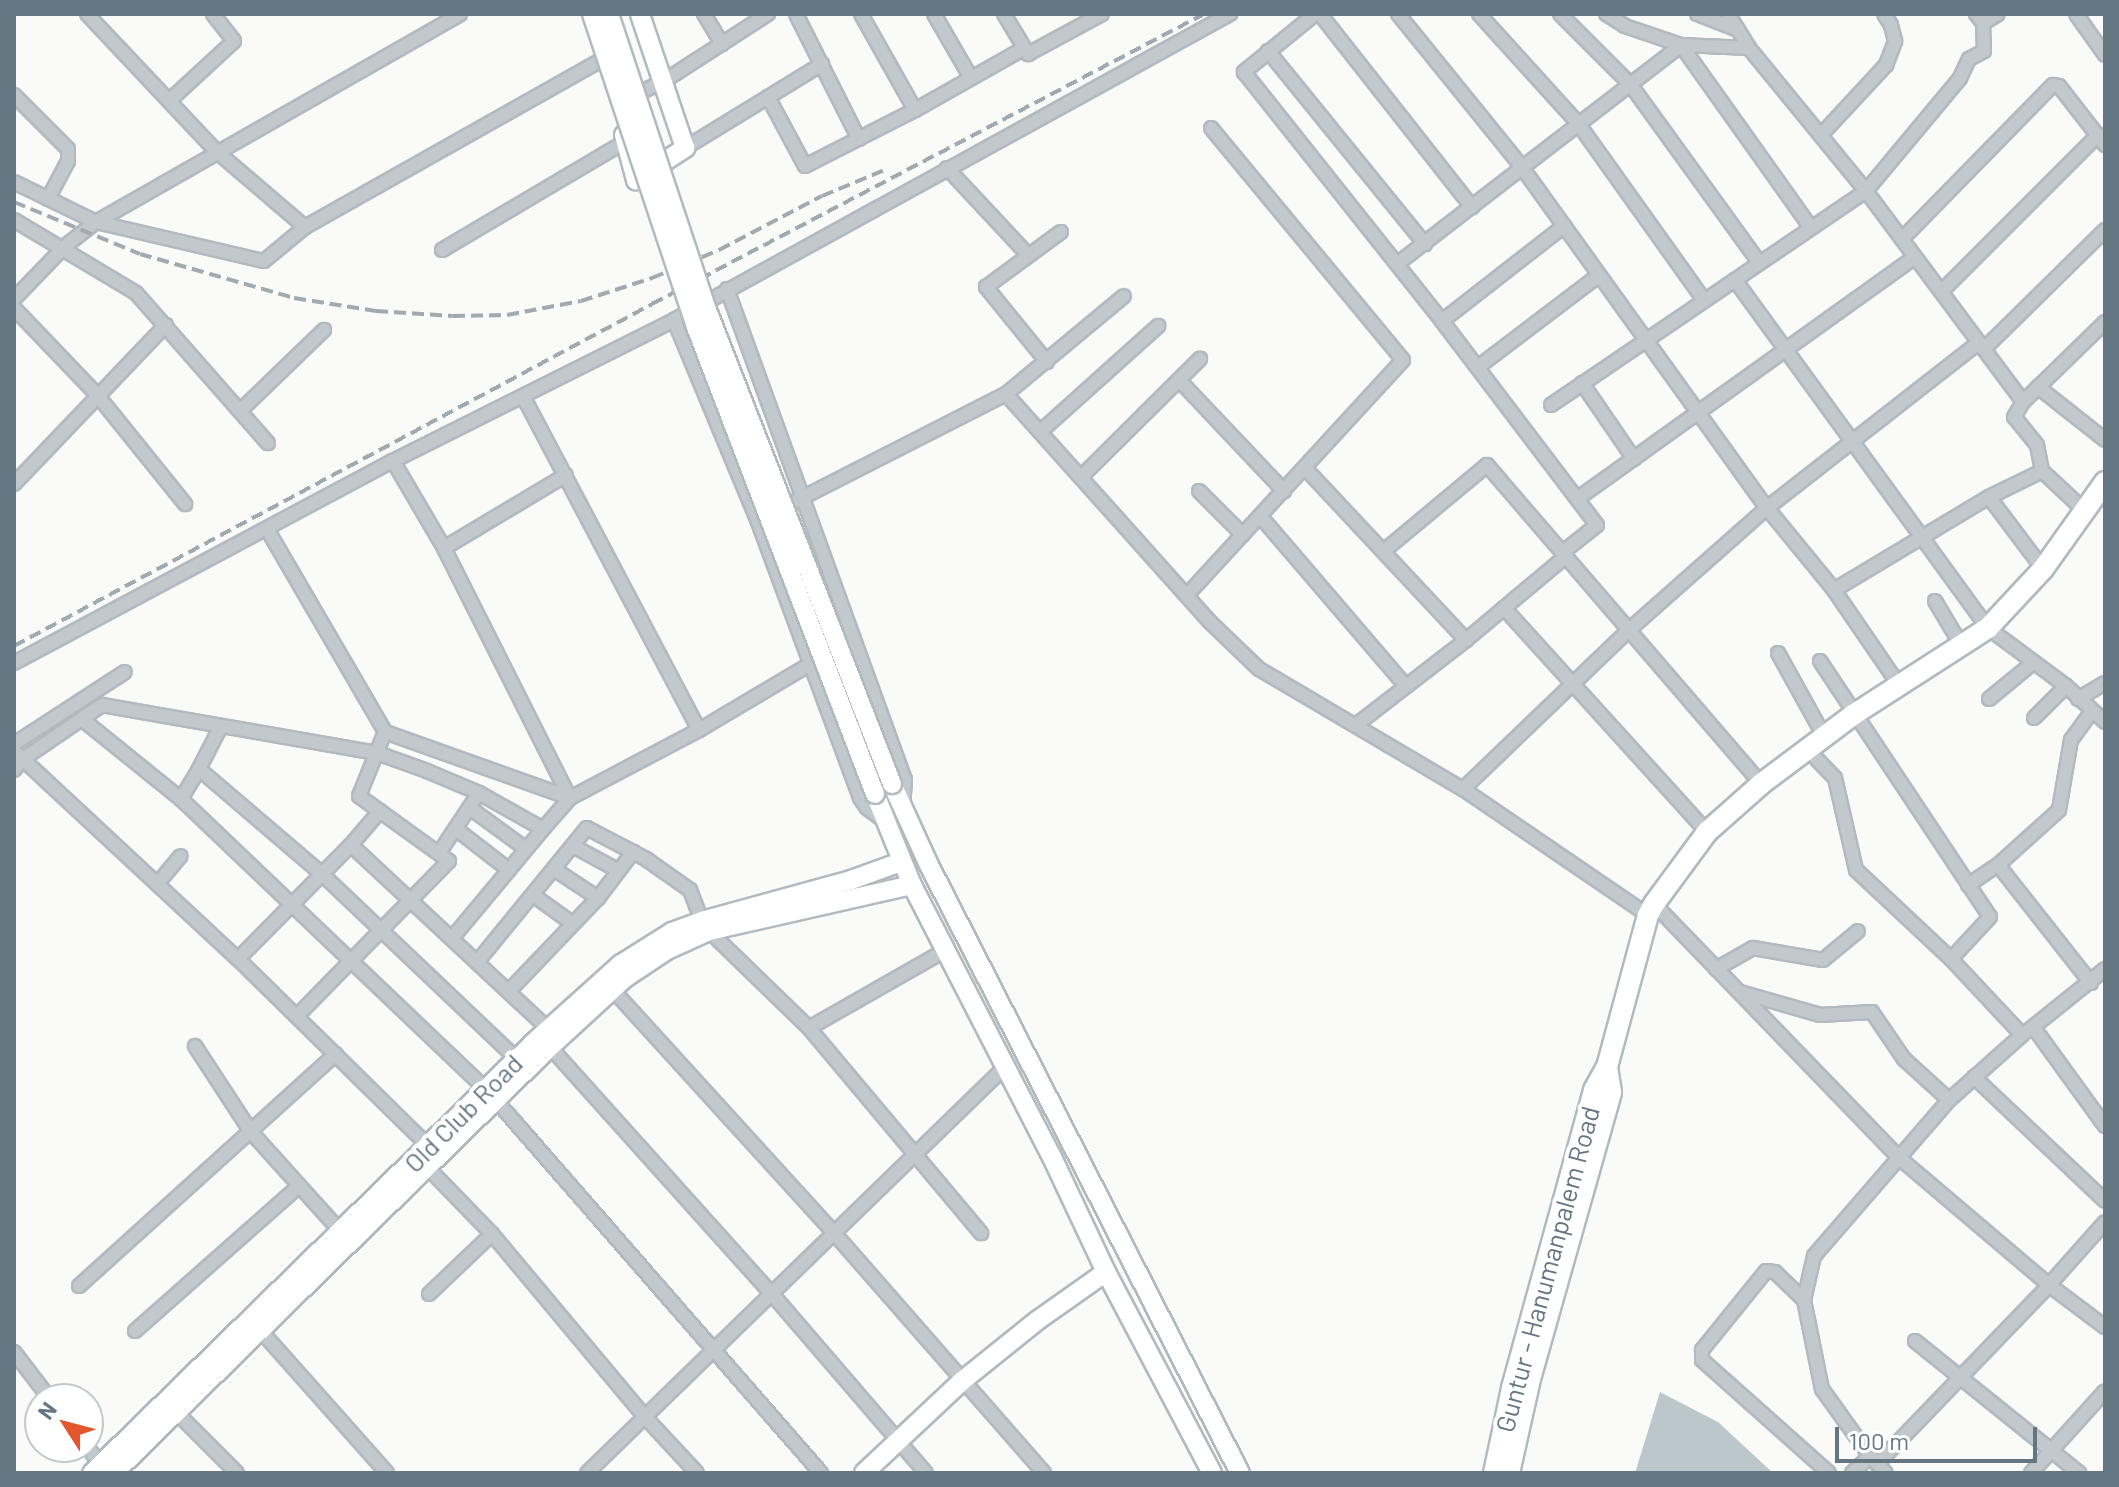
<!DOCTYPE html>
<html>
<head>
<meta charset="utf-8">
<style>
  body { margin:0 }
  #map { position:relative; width:2119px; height:1487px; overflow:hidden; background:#fafaf8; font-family:Barlow,sans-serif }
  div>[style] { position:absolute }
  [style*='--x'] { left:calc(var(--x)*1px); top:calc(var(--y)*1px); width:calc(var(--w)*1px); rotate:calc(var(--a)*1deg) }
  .water>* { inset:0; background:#bbc7cb }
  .roads { filter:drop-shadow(2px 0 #b3babf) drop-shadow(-2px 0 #b3babf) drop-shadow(0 2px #b3babf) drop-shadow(0 -2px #b3babf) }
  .street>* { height:12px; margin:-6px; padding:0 6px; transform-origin:6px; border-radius:6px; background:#c3c8cc }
  .secondary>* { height:18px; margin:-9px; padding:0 9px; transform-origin:9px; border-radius:9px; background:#fff }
  .primary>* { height:20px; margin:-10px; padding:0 10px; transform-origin:10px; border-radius:10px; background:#fff }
  .rail>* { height:4px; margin-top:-2px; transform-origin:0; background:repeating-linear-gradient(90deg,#a2aab0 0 12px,transparent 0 18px) }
  .bridges { filter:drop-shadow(2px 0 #b3babf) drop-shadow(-2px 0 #b3babf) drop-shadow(0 2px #b3babf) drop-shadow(0 -2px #b3babf) }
  .secondary-bridge>* { height:18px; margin:-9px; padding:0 9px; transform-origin:9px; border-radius:9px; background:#fff }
  span { translate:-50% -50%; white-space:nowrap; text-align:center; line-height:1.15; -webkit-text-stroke:8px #fff; paint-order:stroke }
  .street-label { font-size:26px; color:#657683 }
  .frame { position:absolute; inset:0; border:16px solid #657683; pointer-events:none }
  .north { position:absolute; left:24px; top:1383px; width:80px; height:80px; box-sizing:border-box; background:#fff; border:2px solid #c1c8cd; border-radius:50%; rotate:306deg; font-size:22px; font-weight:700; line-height:32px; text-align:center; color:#657683 }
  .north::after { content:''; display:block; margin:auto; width:28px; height:36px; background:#e4572e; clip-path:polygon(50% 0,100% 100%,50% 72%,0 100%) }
  .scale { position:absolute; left:1835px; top:1427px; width:202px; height:36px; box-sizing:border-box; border:4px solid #657683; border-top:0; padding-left:10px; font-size:24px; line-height:28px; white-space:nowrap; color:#657683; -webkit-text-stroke:6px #fff; paint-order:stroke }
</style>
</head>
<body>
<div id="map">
  <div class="water">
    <i style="clip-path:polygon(1660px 1392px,1718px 1422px,1773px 1473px,1635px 1473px)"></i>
  </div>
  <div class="roads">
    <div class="street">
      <i style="--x:87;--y:14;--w:188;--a:46.7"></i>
      <i style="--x:216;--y:151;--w:117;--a:40.5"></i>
      <i style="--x:704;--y:14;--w:35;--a:59"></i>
      <i style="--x:796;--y:14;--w:140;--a:63.3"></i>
      <i style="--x:934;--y:14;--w:74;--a:60"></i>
      <i style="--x:1004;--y:14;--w:47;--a:59"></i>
      <i style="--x:1028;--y:54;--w:84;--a:-28.4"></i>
      <i style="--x:1315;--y:14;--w:92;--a:140.8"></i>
      <i style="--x:1244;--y:72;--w:318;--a:51.5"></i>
      <i style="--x:1442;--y:321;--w:256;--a:52.8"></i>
      <i style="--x:1597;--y:525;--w:43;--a:141.5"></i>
      <i style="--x:1320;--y:14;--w:246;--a:51.8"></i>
      <i style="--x:1398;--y:14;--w:196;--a:51"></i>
      <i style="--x:1521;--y:166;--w:421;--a:54.3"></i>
      <i style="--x:1767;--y:508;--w:106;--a:50.7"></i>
      <i style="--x:1834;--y:590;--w:115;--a:55.6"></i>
      <i style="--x:1479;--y:14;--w:146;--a:47.8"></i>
      <i style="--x:1577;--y:122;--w:219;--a:54.5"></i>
      <i style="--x:1560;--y:14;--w:99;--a:45"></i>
      <i style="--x:1630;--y:84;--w:220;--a:54.1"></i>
      <i style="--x:1606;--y:14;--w:22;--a:32"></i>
      <i style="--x:1625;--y:26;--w:59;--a:18.7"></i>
      <i style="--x:1681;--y:45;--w:224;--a:54.6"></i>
      <i style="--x:1697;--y:14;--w:44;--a:21.3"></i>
      <i style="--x:1728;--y:14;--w:40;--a:58"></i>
      <i style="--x:1749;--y:48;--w:185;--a:50.7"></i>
      <i style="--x:1866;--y:191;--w:263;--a:53.3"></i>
      <i style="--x:1976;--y:14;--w:11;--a:52"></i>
      <i style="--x:1983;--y:23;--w:17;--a:-31"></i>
      <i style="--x:2076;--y:14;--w:50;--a:54.7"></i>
      <i style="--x:1268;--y:51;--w:249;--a:50.9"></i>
      <i style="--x:14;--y:95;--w:76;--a:45"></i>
      <i style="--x:68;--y:149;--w:12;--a:90"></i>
      <i style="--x:68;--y:161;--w:43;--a:117.8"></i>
      <i style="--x:768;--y:97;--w:78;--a:61.8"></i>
      <i style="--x:805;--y:166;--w:123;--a:-27"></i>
      <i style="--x:915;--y:110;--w:110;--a:-119.4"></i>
      <i style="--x:629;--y:98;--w:39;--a:-26"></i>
      <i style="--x:664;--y:81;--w:124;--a:-32.8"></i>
      <i style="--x:169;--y:101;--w:88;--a:-42.7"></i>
      <i style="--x:234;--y:41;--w:34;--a:-128"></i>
      <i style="--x:915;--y:110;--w:124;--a:-29.5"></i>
      <i style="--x:1821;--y:135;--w:96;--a:-47.1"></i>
      <i style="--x:1886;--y:65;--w:26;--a:-69"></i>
      <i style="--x:1895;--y:41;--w:16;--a:-104"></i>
      <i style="--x:1891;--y:25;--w:13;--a:-122"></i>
      <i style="--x:685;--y:148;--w:161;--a:-31.5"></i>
      <i style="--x:947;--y:168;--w:119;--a:47"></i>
      <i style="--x:14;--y:182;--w:91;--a:26"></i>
      <i style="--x:96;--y:222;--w:172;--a:13.1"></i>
      <i style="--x:264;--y:261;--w:53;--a:-39.7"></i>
      <i style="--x:305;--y:227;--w:340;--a:-29.4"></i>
      <i style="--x:14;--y:220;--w:142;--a:30.9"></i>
      <i style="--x:136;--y:293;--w:200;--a:48.7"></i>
      <i style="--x:1902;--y:239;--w:216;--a:-45.6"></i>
      <i style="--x:2053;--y:85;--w:6;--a:9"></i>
      <i style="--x:2059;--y:86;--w:75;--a:52.1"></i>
      <i style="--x:442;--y:250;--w:214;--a:-30.6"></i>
      <i style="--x:1397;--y:264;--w:359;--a:-37.6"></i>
      <i style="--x:1681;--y:45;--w:68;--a:2.5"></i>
      <i style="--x:1735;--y:280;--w:430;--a:54"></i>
      <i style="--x:1988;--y:628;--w:97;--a:36.6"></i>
      <i style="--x:2066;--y:686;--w:53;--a:42.7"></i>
      <i style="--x:727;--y:289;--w:522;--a:70.07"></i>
      <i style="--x:905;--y:780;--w:26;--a:94"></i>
      <i style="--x:1942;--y:291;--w:221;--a:-45"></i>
      <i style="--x:14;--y:299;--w:72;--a:-46.1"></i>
      <i style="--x:64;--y:247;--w:41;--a:-38"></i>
      <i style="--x:96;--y:222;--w:419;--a:-29.7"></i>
      <i style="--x:14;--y:308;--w:122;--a:46.3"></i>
      <i style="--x:98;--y:396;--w:139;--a:51.1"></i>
      <i style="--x:674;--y:320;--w:219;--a:67.4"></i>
      <i style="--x:758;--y:522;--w:294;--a:69.7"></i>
      <i style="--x:860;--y:798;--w:12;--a:55"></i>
      <i style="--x:867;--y:808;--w:20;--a:37"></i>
      <i style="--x:1442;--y:321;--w:155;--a:-37.9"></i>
      <i style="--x:1984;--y:349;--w:170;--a:-44.5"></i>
      <i style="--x:1047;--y:362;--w:97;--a:-129.1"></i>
      <i style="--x:986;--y:287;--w:93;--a:-36.3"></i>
      <i style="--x:1478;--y:367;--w:152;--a:-37.2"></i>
      <i style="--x:1179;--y:380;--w:153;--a:46.6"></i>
      <i style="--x:1582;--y:383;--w:92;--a:55.6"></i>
      <i style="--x:2038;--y:387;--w:85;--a:38.3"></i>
      <i style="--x:1006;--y:394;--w:306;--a:48.2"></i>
      <i style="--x:1210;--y:622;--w:68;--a:43.8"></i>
      <i style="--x:1259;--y:669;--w:237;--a:30.5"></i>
      <i style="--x:1463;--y:789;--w:224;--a:34.3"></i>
      <i style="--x:524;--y:398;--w:375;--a:62.2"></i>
      <i style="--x:1551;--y:405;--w:381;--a:-34.2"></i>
      <i style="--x:1866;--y:191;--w:147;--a:-50.2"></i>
      <i style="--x:1960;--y:78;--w:21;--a:-65"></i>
      <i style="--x:1969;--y:59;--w:17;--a:-28"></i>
      <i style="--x:1984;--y:51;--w:28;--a:-92"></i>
      <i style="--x:240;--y:411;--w:117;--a:-44"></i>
      <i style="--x:1040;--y:432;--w:159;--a:-41.9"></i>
      <i style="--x:393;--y:461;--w:101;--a:59.6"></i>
      <i style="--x:444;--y:548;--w:280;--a:63.3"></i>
      <i style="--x:570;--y:798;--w:41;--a:131.1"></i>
      <i style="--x:1305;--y:468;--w:236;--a:46.9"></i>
      <i style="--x:1466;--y:640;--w:139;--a:142.3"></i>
      <i style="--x:1081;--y:477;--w:168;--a:-44.8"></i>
      <i style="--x:14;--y:484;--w:220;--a:-46.3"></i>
      <i style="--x:1199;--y:491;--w:62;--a:45"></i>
      <i style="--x:1989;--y:497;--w:90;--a:53.1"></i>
      <i style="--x:1577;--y:499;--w:414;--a:-35.6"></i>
      <i style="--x:778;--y:510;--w:256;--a:-27"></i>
      <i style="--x:1006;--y:394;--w:153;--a:-39.7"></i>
      <i style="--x:2084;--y:510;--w:57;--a:-137.1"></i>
      <i style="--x:2042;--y:471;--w:26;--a:-101"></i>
      <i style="--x:2037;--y:445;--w:36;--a:-129"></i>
      <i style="--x:2014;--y:417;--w:17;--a:-59"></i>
      <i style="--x:2023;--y:402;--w:115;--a:-44.3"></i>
      <i style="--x:1261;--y:517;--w:223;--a:49.4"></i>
      <i style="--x:267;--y:529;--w:235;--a:59.8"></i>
      <i style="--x:385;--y:732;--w:196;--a:19.6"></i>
      <i style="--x:570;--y:798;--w:146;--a:-27.8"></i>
      <i style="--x:699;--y:730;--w:129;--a:-30.7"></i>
      <i style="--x:444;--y:548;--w:142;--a:-30.9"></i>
      <i style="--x:1385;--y:550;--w:133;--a:-39.8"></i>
      <i style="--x:1487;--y:465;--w:421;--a:49.3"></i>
      <i style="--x:1834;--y:590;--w:181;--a:-31"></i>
      <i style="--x:1989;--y:497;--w:59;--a:-26.1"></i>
      <i style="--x:1187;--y:595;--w:319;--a:-47.4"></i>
      <i style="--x:1403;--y:360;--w:301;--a:-129.6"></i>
      <i style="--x:1935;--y:601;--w:49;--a:59.2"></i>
      <i style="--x:1504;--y:608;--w:302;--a:47.8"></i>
      <i style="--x:1466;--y:640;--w:131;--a:-40"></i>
      <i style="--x:1778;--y:653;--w:95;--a:61"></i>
      <i style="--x:1820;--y:661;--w:307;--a:56.4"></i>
      <i style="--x:1990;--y:917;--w:57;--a:132.9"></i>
      <i style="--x:14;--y:663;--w:429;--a:-28.1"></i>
      <i style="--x:393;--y:461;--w:314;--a:-26.6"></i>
      <i style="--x:674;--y:320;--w:635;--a:-28.83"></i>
      <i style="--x:1989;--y:699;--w:58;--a:-39.4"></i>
      <i style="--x:2078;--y:699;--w:31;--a:-31"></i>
      <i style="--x:2034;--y:718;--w:45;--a:-45"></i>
      <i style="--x:83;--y:720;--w:126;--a:38.9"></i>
      <i style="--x:181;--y:799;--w:422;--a:43.6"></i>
      <i style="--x:487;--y:1090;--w:508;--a:48.91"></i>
      <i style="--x:14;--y:744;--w:132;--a:-33"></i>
      <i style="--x:1806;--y:748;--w:42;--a:46"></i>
      <i style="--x:1835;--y:778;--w:94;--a:77.1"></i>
      <i style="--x:1856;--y:870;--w:130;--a:43.1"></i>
      <i style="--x:1951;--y:959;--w:104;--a:46.9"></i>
      <i style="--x:2022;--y:1035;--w:98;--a:138.3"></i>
      <i style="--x:1949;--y:1100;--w:206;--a:130.9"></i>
      <i style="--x:1814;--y:1256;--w:45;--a:102.8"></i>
      <i style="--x:1804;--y:1300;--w:91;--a:78.6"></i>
      <i style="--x:1822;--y:1389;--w:82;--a:54.4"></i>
      <i style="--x:1870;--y:1456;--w:23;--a:47"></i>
      <i style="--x:14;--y:751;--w:306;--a:42.9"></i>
      <i style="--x:238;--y:959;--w:268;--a:44.5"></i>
      <i style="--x:199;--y:769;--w:48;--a:-62.9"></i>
      <i style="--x:14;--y:770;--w:14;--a:-51"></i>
      <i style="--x:23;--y:759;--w:96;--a:-34.4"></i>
      <i style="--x:102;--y:705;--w:279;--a:9.9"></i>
      <i style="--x:377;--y:753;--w:53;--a:19.8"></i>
      <i style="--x:427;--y:771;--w:56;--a:22.9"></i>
      <i style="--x:479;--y:793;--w:73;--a:29.4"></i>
      <i style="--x:543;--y:829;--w:141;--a:129.8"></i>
      <i style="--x:1463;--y:789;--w:231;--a:-43.8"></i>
      <i style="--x:1630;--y:629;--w:183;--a:-41.5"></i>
      <i style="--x:1767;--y:508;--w:268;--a:-38"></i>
      <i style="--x:181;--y:799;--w:35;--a:-59"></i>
      <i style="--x:199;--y:769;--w:163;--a:40.5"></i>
      <i style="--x:323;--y:875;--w:267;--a:43.5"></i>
      <i style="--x:470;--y:808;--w:69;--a:36.2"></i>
      <i style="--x:380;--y:811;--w:45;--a:130.5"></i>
      <i style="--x:351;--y:845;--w:270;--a:43"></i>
      <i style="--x:456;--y:829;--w:67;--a:37.7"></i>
      <i style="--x:573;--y:846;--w:52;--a:28.5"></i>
      <i style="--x:439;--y:853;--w:72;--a:-56.3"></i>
      <i style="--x:554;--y:869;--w:53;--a:33.4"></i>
      <i style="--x:158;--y:883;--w:35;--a:-50"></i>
      <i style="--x:1968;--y:885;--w:36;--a:-34"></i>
      <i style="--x:533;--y:895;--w:49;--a:35.9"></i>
      <i style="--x:1654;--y:904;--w:350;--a:46"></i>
      <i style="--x:1897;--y:1156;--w:199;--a:40.3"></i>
      <i style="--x:2049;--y:1285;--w:70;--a:36.9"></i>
      <i style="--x:709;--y:931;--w:139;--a:44.1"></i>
      <i style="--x:809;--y:1028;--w:268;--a:50"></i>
      <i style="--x:238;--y:959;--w:161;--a:-45.3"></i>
      <i style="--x:478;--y:961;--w:172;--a:-50.7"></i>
      <i style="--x:587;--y:828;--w:67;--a:27.7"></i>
      <i style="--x:646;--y:859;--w:54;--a:35.2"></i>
      <i style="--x:690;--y:890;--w:33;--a:69"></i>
      <i style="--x:1716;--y:969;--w:43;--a:-29.6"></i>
      <i style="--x:1753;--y:948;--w:71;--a:9.7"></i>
      <i style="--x:1823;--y:960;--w:45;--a:-39.6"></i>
      <i style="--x:2091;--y:983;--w:150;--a:-128.2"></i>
      <i style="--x:1998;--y:865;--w:82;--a:-42"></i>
      <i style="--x:2059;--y:810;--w:71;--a:-80.3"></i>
      <i style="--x:2071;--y:740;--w:36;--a:-54"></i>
      <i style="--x:612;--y:989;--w:330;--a:47.7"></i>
      <i style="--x:834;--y:1233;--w:319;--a:48.8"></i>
      <i style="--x:509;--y:991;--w:129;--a:-46.3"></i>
      <i style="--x:598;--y:898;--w:58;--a:-52.7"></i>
      <i style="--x:1740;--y:992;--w:83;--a:16"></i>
      <i style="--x:1820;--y:1015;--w:52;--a:-3.3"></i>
      <i style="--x:1872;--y:1012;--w:57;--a:55.8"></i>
      <i style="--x:1904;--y:1059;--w:61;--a:42.3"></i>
      <i style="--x:297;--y:1016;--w:217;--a:-45.6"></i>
      <i style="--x:449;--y:861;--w:111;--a:-144.2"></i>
      <i style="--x:359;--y:796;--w:69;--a:-67.9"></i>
      <i style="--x:809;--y:1028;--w:158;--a:-29.7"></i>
      <i style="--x:2034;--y:1028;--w:121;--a:54.1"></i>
      <i style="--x:2028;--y:1031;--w:99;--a:-38.8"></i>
      <i style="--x:195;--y:1046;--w:103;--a:56.9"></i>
      <i style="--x:251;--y:1132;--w:136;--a:48"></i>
      <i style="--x:550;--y:1047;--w:332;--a:48.1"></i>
      <i style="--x:772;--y:1294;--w:236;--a:49.3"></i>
      <i style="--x:1974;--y:1077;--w:180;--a:43.4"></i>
      <i style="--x:428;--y:1168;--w:92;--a:45.9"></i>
      <i style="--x:492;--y:1234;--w:239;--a:50.1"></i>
      <i style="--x:645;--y:1417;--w:76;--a:47.1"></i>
      <i style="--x:79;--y:1286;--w:346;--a:-42.1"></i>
      <i style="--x:429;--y:1294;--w:87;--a:-43.6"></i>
      <i style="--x:1804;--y:1300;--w:40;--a:-136"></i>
      <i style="--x:1775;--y:1272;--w:9;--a:-174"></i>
      <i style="--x:1766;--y:1271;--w:102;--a:129"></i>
      <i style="--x:1702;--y:1350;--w:10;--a:90"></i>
      <i style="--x:1702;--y:1360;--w:170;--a:41.7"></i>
      <i style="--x:135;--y:1331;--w:219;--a:-41.5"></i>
      <i style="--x:261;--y:1331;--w:190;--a:48.4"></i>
      <i style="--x:1915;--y:1341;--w:211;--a:38.8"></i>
      <i style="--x:14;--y:1352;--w:59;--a:52.5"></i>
      <i style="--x:176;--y:1412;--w:86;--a:45"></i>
      <i style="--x:87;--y:1447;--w:22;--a:51"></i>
      <i style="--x:1877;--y:1464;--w:248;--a:-46.1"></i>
      <i style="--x:2049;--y:1285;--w:84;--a:-48.4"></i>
      <i style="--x:587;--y:1473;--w:583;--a:-44.17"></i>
      <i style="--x:1852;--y:1473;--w:25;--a:-43"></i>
      <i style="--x:2031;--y:1473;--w:110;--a:-47.9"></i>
    </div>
    <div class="secondary">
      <i style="--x:624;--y:135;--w:47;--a:75.1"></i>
      <i style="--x:636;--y:180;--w:59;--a:-33.1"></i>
      <i style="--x:685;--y:148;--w:141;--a:-108.6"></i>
      <i style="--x:892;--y:784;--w:87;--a:65.5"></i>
      <i style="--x:928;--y:863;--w:685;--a:62.91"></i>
      <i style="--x:875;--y:794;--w:98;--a:67.9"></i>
      <i style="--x:912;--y:885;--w:304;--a:62.8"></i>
      <i style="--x:1051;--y:1155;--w:129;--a:64.8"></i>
      <i style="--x:1106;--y:1272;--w:227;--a:62.2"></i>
      <i style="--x:92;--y:1473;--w:615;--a:-44.27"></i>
      <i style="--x:532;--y:1044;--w:120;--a:-42"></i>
      <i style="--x:621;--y:964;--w:60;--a:-32.1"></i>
      <i style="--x:672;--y:932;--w:32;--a:-20"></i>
      <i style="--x:702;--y:921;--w:155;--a:-15.4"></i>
      <i style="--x:851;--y:880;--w:53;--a:-19.8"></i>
      <i style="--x:114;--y:1473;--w:610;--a:-44.34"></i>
      <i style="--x:550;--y:1047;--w:102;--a:-42.6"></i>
      <i style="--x:625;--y:978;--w:50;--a:-33.7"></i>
      <i style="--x:667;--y:950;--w:46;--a:-24.3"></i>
      <i style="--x:709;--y:931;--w:208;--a:-12.8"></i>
      <i style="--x:864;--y:1473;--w:134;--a:-43.2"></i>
      <i style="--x:962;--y:1381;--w:97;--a:-38.8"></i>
      <i style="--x:1038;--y:1320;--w:83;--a:-35.2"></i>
    </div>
    <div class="primary">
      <i style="--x:1494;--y:1473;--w:87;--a:-78"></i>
      <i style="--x:1512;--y:1388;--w:309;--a:-74.6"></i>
      <i style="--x:1594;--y:1090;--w:26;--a:-61"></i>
      <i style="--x:1607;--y:1067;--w:157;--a:-74.9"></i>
      <i style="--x:1648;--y:915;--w:13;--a:-61"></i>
      <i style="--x:1654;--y:904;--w:89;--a:-53.6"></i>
      <i style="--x:1707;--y:832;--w:72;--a:-41.6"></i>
      <i style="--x:1761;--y:784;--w:115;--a:-36.9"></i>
      <i style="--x:1853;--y:715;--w:161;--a:-32.8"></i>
      <i style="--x:1988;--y:628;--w:81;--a:-47"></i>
      <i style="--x:2043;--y:569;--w:107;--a:-54.5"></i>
      <i style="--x:1509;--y:1473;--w:96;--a:-77.4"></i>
      <i style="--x:1530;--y:1379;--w:298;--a:-74.2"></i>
      <i style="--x:1611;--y:1092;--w:25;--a:-99"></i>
    </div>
  </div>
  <div class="rail">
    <i style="--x:14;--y:202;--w:136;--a:22.4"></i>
    <i style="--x:140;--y:254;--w:160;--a:15.9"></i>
    <i style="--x:294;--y:298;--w:83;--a:9"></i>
    <i style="--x:376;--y:311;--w:77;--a:3.7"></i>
    <i style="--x:453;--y:316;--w:54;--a:-1.1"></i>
    <i style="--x:507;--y:315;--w:75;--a:-10.7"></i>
    <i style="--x:581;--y:301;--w:75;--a:-17.9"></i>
    <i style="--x:652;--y:278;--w:73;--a:-22.7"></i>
    <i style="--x:719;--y:250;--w:116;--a:-27.7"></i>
    <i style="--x:822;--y:196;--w:70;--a:-22.6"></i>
    <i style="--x:14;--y:646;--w:724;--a:-28.19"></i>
    <i style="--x:652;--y:304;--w:624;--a:-27.72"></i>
  </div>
  <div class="bridges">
    <div class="secondary-bridge">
      <i style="--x:592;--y:14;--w:330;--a:71.6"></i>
      <i style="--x:696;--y:327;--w:500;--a:69.03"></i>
      <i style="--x:609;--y:14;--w:312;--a:71.7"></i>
      <i style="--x:707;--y:310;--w:509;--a:68.68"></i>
    </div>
  </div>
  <div class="street-label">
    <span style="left:463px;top:1113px;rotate:-45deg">Old Club Road</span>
    <span style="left:1547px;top:1269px;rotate:-75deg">Guntur - Hanumanpalem Road</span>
  </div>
  <div class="frame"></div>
  <div class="north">N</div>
  <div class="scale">100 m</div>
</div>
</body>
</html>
